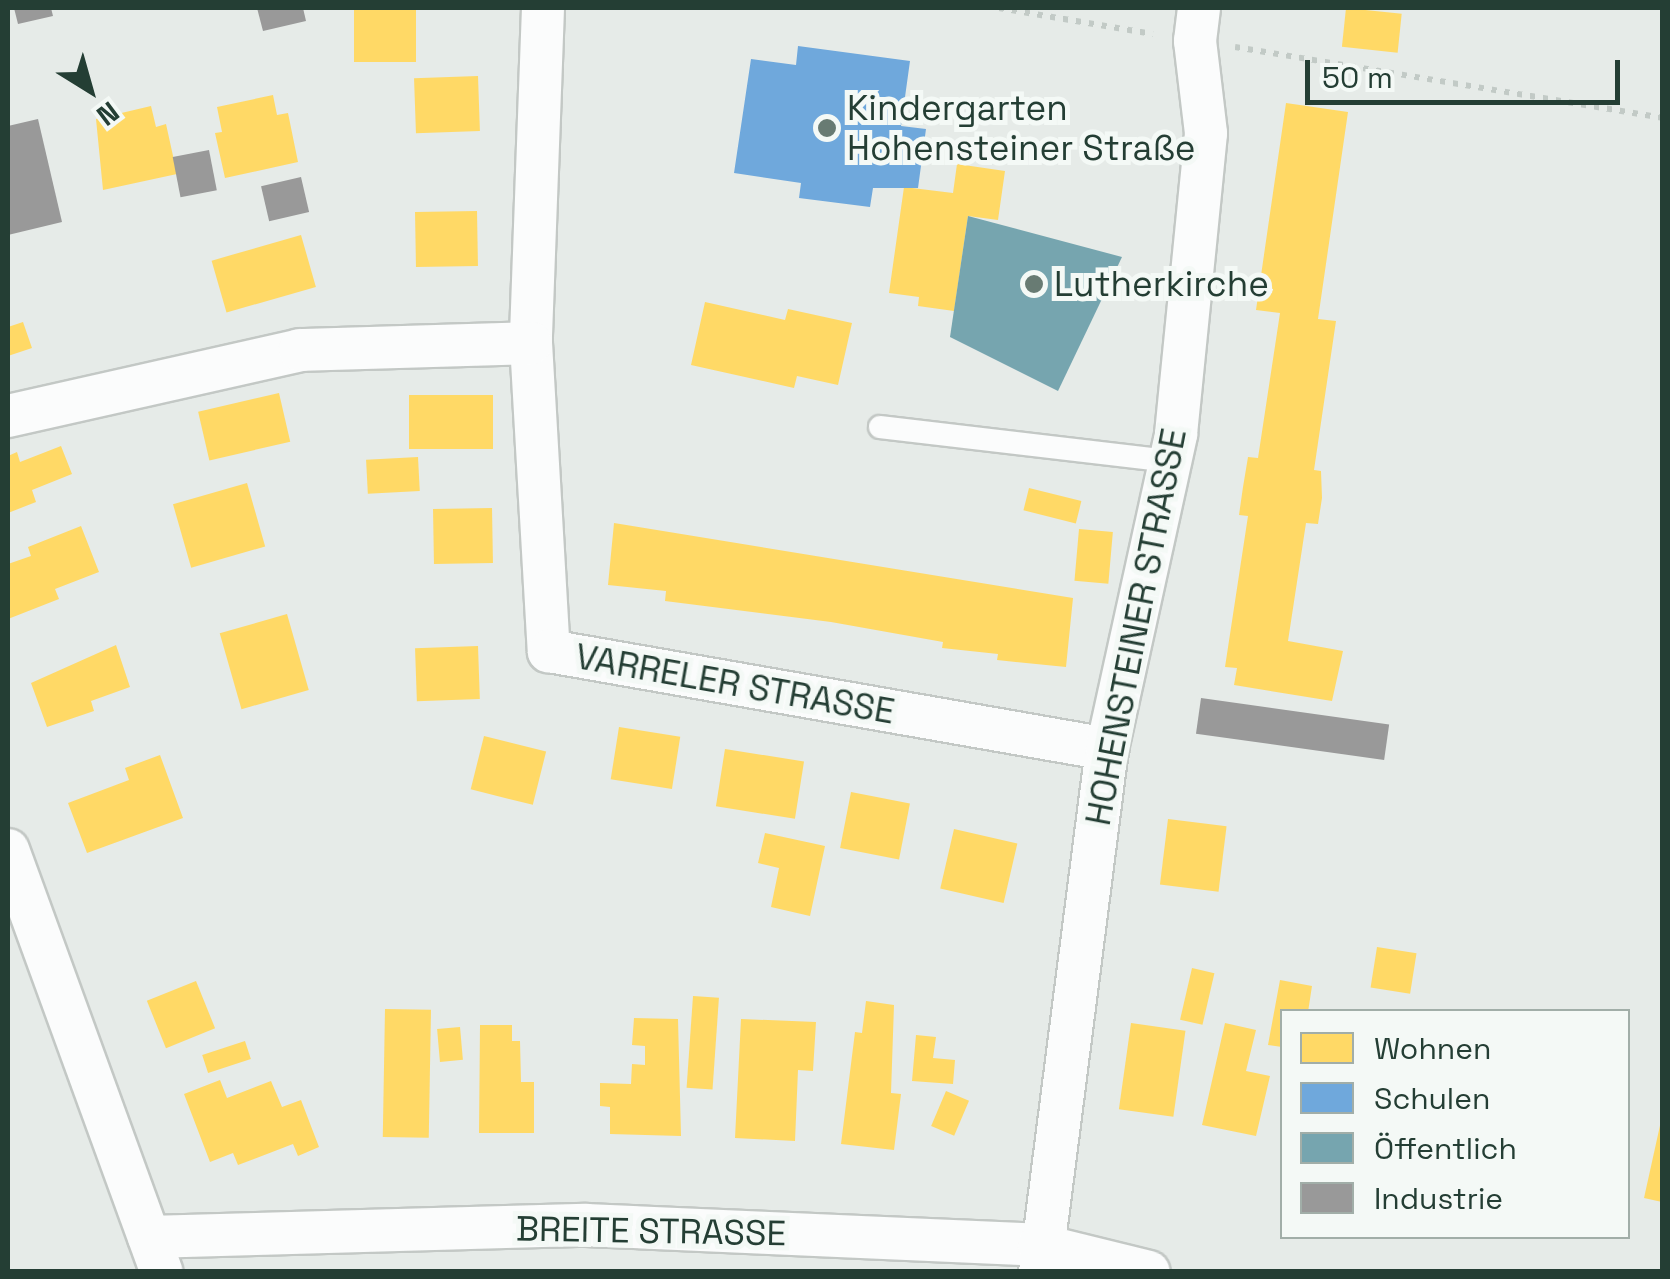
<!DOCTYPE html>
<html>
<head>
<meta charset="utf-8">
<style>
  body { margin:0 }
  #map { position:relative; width:1670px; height:1279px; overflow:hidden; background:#e6ebe8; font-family:"Space Grotesk",sans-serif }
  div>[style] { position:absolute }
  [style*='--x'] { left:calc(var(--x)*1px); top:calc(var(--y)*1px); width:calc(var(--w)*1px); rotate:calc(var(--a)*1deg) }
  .homes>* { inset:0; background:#ffd966; transform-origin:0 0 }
  .schools>* { inset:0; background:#6fa8dc }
  .public>* { inset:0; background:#76a5af }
  .industry>* { inset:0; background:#999; transform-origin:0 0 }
  .path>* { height:6px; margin-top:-3px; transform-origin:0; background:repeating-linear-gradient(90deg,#c2cac6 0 5px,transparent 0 13px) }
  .roads { filter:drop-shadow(2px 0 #c3c8c5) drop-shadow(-2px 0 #c3c8c5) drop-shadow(0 2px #c3c8c5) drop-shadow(0 -2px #c3c8c5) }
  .lane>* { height:22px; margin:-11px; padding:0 11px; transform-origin:11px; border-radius:11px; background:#fbfcfc }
  .street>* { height:42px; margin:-21px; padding:0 21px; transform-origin:21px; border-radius:21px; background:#fbfcfc }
  .dots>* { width:28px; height:28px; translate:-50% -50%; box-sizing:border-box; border:5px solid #f4f9f6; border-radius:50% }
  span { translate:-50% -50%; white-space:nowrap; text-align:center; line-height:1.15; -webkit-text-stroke:10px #f4f9f6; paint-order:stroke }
  .poi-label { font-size:35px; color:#243e34 }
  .left { translate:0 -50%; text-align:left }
  .street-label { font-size:35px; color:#243e34 }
  .frame { position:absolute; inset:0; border:10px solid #243e34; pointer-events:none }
  .legend { position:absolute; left:1280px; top:1009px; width:350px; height:230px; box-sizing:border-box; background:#f4f9f6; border:2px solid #a1aea8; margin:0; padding:12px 18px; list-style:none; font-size:30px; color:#243e34 }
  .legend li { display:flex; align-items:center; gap:20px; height:50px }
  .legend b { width:50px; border:2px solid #a1aea8 }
  .north { position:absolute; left:40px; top:40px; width:100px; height:100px; -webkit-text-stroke:8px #f4f9f6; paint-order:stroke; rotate:143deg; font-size:28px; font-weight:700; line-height:40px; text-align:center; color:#243e34 }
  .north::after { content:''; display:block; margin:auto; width:35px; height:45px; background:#243e34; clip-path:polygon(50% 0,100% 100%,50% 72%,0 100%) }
  .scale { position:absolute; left:1305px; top:60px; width:315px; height:45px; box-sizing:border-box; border:5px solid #243e34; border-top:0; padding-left:12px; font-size:30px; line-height:35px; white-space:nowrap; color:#243e34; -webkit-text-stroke:8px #f4f9f6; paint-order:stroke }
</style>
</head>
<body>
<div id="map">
  <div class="homes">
    <i style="left:354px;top:8px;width:62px;height:54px"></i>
    <i style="left:1346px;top:8px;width:56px;height:39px;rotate:6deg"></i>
    <i style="left:478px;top:76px;width:55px;height:64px;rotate:88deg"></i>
    <i style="clip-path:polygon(273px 95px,277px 115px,288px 113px,298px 162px,225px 178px,215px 133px,222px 132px,217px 107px)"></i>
    <i style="clip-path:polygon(1286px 103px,1348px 112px,1318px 319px,1336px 321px,1314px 470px,1321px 471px,1322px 498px,1318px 524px,1306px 523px,1288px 641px,1343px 651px,1332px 701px,1234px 685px,1237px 668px,1225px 667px,1248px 516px,1239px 515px,1243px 487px,1248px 457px,1258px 458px,1280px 313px,1256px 310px)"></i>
    <i style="clip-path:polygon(151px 106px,156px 127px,166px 124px,177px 174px,103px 190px,96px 119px)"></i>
    <i style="clip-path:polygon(957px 164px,1005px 171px,998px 220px,968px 216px,954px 311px,918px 306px,919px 297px,889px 293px,904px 187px,953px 193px)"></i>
    <i style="left:477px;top:211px;width:55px;height:62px;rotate:89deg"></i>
    <i style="left:301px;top:235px;width:54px;height:93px;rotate:74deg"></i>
    <i style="clip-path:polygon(705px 302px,785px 320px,788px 309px,852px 323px,838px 385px,797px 376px,794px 388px,691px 365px)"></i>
    <i style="clip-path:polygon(23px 322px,32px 348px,8px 356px,8px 327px)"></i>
    <i style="left:279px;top:393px;width:50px;height:83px;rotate:77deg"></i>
    <i style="left:493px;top:395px;width:54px;height:84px;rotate:90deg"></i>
    <i style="clip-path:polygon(61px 446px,72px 474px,32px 490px,36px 502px,8px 513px,8px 456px,17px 452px,20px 462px)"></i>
    <i style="left:418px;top:457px;width:34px;height:52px;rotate:87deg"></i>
    <i style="left:247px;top:483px;width:66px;height:77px;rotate:74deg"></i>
    <i style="left:1029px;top:488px;width:54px;height:23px;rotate:14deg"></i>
    <i style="left:492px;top:508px;width:55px;height:59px;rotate:89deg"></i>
    <i style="clip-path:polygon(614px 523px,1073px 598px,1066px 667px,997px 660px,998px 654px,942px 648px,943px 642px,831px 622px,665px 601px,666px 591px,608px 585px)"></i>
    <i style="clip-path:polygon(81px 526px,99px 572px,55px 589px,59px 599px,8px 619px,8px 564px,31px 556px,28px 547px)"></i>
    <i style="left:1079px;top:529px;width:34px;height:52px;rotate:5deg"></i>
    <i style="left:287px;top:614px;width:79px;height:70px;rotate:74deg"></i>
    <i style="clip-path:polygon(116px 645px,130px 687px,91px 701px,94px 711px,47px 727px,31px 683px)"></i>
    <i style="left:478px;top:646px;width:53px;height:63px;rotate:88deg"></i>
    <i style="left:619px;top:727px;width:62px;height:53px;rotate:9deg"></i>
    <i style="left:484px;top:736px;width:64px;height:55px;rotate:14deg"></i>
    <i style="left:725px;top:749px;width:80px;height:58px;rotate:9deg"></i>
    <i style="clip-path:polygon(160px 755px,183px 818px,87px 853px,68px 803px,129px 780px,125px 768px)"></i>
    <i style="left:851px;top:792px;width:60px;height:57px;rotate:11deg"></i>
    <i style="left:1168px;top:819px;width:59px;height:66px;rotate:7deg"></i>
    <i style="left:954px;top:829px;width:65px;height:61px;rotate:13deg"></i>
    <i style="clip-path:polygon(765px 833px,825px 846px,810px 916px,771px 907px,779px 868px,758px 863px)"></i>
    <i style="left:1377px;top:947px;width:40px;height:41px;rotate:9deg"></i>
    <i style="left:1192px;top:968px;width:23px;height:53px;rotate:13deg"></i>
    <i style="clip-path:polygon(1280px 980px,1312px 986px,1308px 1012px,1282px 1012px,1282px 1047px,1268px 1045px)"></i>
    <i style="left:196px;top:981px;width:51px;height:53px;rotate:68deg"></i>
    <i style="left:693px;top:996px;width:26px;height:92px;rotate:4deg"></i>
    <i style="clip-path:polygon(866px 1001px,894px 1005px,891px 1093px,901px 1094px,894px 1150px,841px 1144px,855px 1032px,862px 1033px)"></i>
    <i style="left:385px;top:1009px;width:46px;height:128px;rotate:1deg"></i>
    <i style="clip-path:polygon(634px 1018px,678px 1019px,681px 1136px,610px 1134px,610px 1107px,600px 1106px,600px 1083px,631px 1084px,632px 1064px,645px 1065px,645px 1046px,632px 1045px)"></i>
    <i style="clip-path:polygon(741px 1019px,816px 1022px,813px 1071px,798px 1070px,795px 1141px,735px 1138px)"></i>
    <i style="left:1131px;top:1023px;width:55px;height:87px;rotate:8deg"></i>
    <i style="clip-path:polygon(1225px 1023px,1256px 1030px,1246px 1071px,1270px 1076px,1256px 1136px,1202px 1125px)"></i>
    <i style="clip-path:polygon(480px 1025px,512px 1025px,512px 1041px,520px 1041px,521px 1082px,534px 1082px,534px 1133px,479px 1133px)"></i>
    <i style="left:460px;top:1027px;width:33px;height:23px;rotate:85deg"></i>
    <i style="clip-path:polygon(916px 1035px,936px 1037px,933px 1058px,955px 1060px,953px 1084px,912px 1081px)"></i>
    <i style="left:245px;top:1041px;width:19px;height:45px;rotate:72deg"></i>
    <i style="clip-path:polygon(220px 1080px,227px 1098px,271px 1081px,282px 1107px,301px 1100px,319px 1147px,298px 1156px,293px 1144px,238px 1165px,233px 1153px,210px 1162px,184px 1094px)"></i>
    <i style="left:946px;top:1091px;width:25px;height:38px;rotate:23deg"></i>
    <i style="clip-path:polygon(1661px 1121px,1662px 1121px,1662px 1202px,1644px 1198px)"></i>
  </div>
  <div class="schools">
    <i style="clip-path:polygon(798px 46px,910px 61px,901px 126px,926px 129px,918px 188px,873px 188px,870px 207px,799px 198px,801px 183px,734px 173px,751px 59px,796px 65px)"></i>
  </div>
  <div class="public">
    <i style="clip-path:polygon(968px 216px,1122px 257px,1058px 391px,950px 337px)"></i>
  </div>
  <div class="industry">
    <i style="clip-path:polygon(14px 8px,51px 8px,53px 16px,18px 24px)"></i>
    <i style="clip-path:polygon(257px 8px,303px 8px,306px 21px,263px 31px)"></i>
    <i style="clip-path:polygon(38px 119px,62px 222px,8px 235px,8px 126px)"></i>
    <i style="left:209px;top:150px;width:41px;height:37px;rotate:79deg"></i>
    <i style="left:301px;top:177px;width:36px;height:41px;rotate:77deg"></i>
    <i style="left:1201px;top:698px;width:190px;height:36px;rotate:8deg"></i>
  </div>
  <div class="path">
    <i style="--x:999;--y:8;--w:156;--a:9.6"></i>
    <i style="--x:1235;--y:47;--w:433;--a:9.4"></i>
  </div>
  <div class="roads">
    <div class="lane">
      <i style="--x:880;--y:427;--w:292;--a:6.7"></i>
    </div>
    <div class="street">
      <i style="--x:543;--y:8;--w:335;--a:92.1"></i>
      <i style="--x:531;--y:343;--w:309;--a:86.7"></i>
      <i style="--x:549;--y:651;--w:567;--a:9.96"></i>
      <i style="--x:8;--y:416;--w:299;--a:-12.7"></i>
      <i style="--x:300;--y:350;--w:231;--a:-1.7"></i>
      <i style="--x:8;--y:850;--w:449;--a:70"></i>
      <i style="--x:149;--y:1237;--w:437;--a:-1.6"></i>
      <i style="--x:586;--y:1225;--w:453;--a:2.5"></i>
      <i style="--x:1039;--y:1245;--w:113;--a:13.8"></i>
      <i style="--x:1040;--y:1272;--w:527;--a:-82.7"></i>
      <i style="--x:1107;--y:749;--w:322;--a:-77.6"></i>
      <i style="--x:1176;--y:434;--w:302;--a:-84.3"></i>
      <i style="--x:1206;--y:133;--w:93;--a:-96.8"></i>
      <i style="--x:1195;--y:41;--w:33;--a:-83"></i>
    </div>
  </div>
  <div class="dots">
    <i style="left:827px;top:128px;background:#687b73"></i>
    <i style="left:1034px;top:284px;background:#687b73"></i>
  </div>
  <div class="poi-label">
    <span class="left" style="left:847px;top:128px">Kindergarten<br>Hohensteiner Straße</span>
    <span class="left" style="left:1054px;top:284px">Lutherkirche</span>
  </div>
  <div class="street-label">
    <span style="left:1136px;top:627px;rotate:-79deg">HOHENSTEINER STRASSE</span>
    <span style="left:735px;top:684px;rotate:10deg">VARRELER STRASSE</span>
    <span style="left:651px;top:1231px;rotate:1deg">BREITE STRASSE</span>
  </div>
  <div class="frame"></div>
  <ul class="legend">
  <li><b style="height:28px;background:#ffd966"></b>Wohnen</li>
  <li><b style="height:28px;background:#6fa8dc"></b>Schulen</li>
  <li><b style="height:28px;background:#76a5af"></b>Öffentlich</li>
  <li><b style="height:28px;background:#999"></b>Industrie</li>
  </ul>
  <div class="north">N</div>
  <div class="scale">50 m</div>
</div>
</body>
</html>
